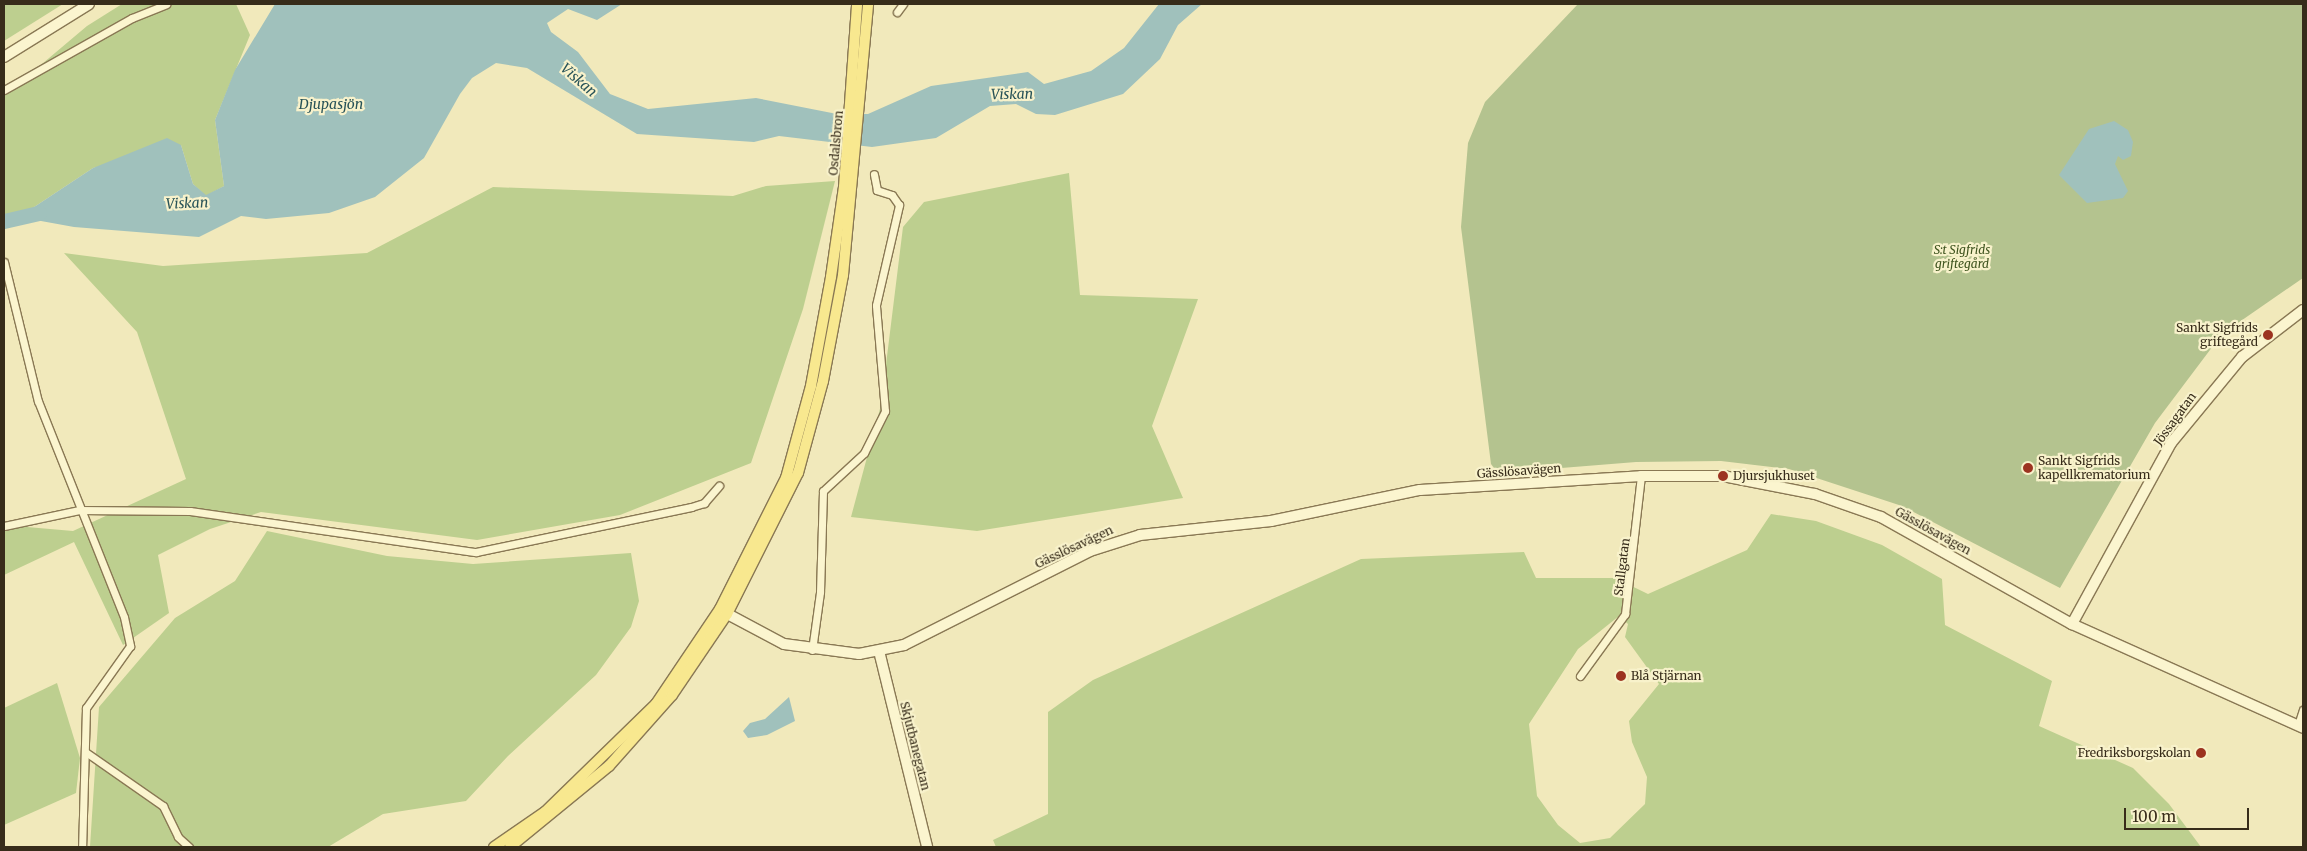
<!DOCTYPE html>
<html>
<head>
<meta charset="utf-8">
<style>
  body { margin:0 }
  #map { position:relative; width:2307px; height:851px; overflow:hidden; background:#f1e9bb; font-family:Merriweather,serif }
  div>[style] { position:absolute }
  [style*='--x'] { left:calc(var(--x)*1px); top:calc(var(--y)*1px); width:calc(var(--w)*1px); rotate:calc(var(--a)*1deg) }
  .green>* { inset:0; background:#bdcf8f }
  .cemetery>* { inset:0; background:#b4c38f }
  .water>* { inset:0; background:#a0c1bc }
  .river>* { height:15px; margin:-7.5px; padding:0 7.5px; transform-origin:7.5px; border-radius:7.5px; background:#a0c1bc }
  .roads { filter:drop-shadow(1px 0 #897854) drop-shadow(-1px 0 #897854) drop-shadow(0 1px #897854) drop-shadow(0 -1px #897854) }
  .street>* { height:7px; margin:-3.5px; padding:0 3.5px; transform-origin:3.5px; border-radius:3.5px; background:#fbf5cf }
  .secondary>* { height:10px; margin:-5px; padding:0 5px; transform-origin:5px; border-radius:5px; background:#fbf5cf }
  .primary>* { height:10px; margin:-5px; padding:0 5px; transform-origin:5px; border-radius:5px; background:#f8e88f }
  .dots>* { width:14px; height:14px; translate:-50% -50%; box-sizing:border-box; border:2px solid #f8f2cb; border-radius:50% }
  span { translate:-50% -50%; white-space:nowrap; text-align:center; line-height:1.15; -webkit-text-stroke:4.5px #f8f2cb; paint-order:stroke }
  .street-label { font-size:12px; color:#372c1a }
  .park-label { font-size:12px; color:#3f541f; font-style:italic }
  .poi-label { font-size:12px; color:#372c1a }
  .right { translate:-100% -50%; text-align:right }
  .left { translate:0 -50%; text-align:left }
  .water-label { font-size:14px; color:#285358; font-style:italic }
  .frame { position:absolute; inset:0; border:5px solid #372c1a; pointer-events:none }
  .scale { position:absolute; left:2124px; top:808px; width:125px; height:22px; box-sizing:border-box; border:2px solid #372c1a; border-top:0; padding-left:6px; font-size:15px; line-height:18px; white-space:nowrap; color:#372c1a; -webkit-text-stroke:4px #f8f2cb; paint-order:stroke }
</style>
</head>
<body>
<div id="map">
  <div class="green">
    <i style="clip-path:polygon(4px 4px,63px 4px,4px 41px)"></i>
    <i style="clip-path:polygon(122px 4px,236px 4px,250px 35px,215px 120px,224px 186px,206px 196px,193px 184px,181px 145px,93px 168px,19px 217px,4px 221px,4px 96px,87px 26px)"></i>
    <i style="clip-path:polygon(1069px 173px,1080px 295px,1198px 299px,1152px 426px,1183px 498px,977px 531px,851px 517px,881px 405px,903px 227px,924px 202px)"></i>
    <i style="clip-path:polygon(835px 181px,803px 309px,751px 463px,620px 515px,477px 540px,261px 512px,210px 529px,158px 555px,169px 613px,123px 645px,74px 542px,4px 575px,4px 525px,73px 531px,186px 479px,137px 332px,64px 253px,163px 266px,367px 253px,493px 187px,733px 196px,766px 186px)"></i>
    <i style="clip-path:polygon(evenodd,1771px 514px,1816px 521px,1882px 545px,1942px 579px,1945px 625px,2052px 681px,2039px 726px,2133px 768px,2169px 804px,2201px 847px,996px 847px,993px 840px,1048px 814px,1048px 712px,1093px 680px,1361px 559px,1524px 552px,1536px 578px,1615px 578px,1648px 594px,1747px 550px,1771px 514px,1619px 616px,1628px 624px,1625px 637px,1659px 684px,1629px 721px,1632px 742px,1647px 777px,1645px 804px,1610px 838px,1580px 843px,1558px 825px,1537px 796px,1529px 724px,1578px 649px,1619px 616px)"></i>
    <i style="clip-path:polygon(267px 531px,387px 556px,473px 564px,631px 553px,639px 601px,631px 627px,596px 675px,508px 756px,466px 801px,383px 814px,328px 847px,90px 847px,99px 707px,175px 618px,235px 581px)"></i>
    <i style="clip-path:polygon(57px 683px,80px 758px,76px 793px,4px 825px,4px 708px)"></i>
  </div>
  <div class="cemetery">
    <i style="clip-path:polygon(1578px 4px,2303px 4px,2303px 278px,2222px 334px,2155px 423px,2060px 588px,1902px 506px,1789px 469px,1721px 461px,1636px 462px,1498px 473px,1491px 464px,1461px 227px,1468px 143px,1485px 102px)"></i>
  </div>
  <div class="water">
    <i style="clip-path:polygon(275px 4px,622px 4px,597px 20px,568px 9px,547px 23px,551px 32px,578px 52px,610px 94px,648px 109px,756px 98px,837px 114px,868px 114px,931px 86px,1028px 72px,1044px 84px,1091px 71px,1124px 48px,1159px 4px,1202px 4px,1178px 25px,1160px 59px,1123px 94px,1055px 115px,1036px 114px,1016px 104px,990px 106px,936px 138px,872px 147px,779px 136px,754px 142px,637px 134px,527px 68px,496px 63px,472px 78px,460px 94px,424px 158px,375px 197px,329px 213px,266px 219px,241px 216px,199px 237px,74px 227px,19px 217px,93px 168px,167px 138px,181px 145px,193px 184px,206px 195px,224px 186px,215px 120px,235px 70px)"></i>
    <i style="clip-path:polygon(2114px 121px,2128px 130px,2133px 142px,2131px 156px,2123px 160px,2118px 156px,2115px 164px,2128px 191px,2123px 198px,2087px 203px,2059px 175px,2089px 129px)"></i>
    <i style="clip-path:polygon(789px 697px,795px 721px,767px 735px,748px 738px,743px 731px,750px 723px,765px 719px)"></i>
  </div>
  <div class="river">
    <i style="--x:4;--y:221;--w:36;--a:-13"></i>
  </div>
  <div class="roads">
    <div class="street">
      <i style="--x:897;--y:12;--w:10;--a:-53"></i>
      <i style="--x:4;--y:90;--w:147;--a:-29.4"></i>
      <i style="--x:132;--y:18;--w:37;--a:-22"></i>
      <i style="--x:4;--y:262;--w:143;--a:76.3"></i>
      <i style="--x:38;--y:401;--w:232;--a:68.3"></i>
      <i style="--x:124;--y:617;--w:30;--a:78"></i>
      <i style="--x:130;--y:646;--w:76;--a:125.4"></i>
      <i style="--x:86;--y:708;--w:139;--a:91.6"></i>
      <i style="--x:4;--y:526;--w:77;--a:-12"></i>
      <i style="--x:79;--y:510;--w:111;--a:0.5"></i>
      <i style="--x:190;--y:511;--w:289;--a:8.2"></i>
      <i style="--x:476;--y:552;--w:220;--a:-11.8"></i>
      <i style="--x:691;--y:507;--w:14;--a:-17"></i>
      <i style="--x:704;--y:503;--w:23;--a:-49"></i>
      <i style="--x:812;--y:650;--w:59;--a:-82.1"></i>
      <i style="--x:820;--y:592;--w:101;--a:-88.3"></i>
      <i style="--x:823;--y:491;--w:56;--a:-42.8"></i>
      <i style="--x:864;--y:453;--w:47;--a:-63.4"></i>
      <i style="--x:885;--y:411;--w:106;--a:-94.9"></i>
      <i style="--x:876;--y:305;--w:103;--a:-77"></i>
      <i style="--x:899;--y:205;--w:12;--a:-125"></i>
      <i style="--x:892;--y:195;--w:16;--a:-162"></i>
      <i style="--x:877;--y:190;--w:16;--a:-101"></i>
      <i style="--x:1580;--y:676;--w:77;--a:-54"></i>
      <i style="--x:1625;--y:614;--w:139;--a:-83.4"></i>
      <i style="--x:2298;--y:725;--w:16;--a:-72"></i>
      <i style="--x:87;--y:753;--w:93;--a:34.9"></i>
      <i style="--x:163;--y:806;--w:34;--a:64"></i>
      <i style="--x:178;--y:837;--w:15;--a:42"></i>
    </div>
    <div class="secondary">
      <i style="--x:4;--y:57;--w:100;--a:-31.9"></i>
      <i style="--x:720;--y:610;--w:72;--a:28"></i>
      <i style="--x:784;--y:644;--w:76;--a:7.6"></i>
      <i style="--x:859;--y:654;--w:46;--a:-11.3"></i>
      <i style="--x:904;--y:645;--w:208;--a:-26.8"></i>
      <i style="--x:1090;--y:551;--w:52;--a:-17.7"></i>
      <i style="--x:1140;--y:535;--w:132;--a:-6.1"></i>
      <i style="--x:1271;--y:521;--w:152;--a:-11.8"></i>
      <i style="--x:1420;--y:490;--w:221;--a:-3.6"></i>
      <i style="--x:1641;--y:476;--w:82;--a:0"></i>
      <i style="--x:1723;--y:476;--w:94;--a:11.1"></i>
      <i style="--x:1815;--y:494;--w:70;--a:19.2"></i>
      <i style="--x:1881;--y:517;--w:219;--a:29.3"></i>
      <i style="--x:2072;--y:624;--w:253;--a:24.2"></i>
      <i style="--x:2072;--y:624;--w:206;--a:-61.3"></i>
      <i style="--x:2171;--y:443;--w:112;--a:-50.5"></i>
      <i style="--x:2242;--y:357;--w:77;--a:-37.6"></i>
      <i style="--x:879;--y:651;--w:202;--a:76.2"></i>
    </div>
    <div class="primary">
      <i style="--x:494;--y:847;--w:62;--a:-34.5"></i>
      <i style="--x:545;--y:812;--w:155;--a:-44.2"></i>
      <i style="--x:656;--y:704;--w:115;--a:-56"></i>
      <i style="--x:720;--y:609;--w:147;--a:-63.3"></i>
      <i style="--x:786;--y:478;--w:95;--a:-74.8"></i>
      <i style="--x:811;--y:386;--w:111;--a:-79.6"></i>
      <i style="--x:831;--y:277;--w:91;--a:-81.8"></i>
      <i style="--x:844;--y:187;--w:183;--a:-85.9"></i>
      <i style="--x:510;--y:847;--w:128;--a:-39.3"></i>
      <i style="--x:609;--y:766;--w:95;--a:-48.4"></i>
      <i style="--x:672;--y:695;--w:98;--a:-55.8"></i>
      <i style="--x:727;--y:614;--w:158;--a:-63.3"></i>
      <i style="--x:798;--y:473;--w:95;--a:-74.8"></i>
      <i style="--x:823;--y:381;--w:108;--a:-79.3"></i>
      <i style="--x:843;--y:275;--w:272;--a:-84.7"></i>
    </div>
  </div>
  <div class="dots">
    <i style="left:2268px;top:335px;background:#9c3320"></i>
    <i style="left:2028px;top:468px;background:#9c3320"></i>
    <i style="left:1723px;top:476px;background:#9c3320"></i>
    <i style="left:1621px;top:676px;background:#9c3320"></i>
    <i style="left:2201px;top:753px;background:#9c3320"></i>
  </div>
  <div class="street-label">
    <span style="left:836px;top:143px;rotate:-85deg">Osdalsbron</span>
    <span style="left:2175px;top:419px;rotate:-54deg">Jössagatan</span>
    <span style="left:1519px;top:471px;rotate:-4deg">Gässlösavägen</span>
    <span style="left:1933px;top:531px;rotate:29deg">Gässlösavägen</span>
    <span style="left:1074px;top:547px;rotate:-25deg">Gässlösavägen</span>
    <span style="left:1622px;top:567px;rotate:-83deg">Stallgatan</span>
    <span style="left:915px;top:746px;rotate:76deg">Skjutbanegatan</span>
  </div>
  <div class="park-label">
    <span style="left:1962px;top:257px">S:t Sigfrids<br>griftegård</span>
  </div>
  <div class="poi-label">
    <span class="right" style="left:2258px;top:335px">Sankt Sigfrids<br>griftegård</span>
    <span class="left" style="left:2038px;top:468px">Sankt Sigfrids<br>kapellkrematorium</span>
    <span class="left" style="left:1733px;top:476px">Djursjukhuset</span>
    <span class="left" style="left:1631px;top:676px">Blå Stjärnan</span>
    <span class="right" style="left:2191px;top:753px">Fredriksborgskolan</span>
  </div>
  <div class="water-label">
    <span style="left:579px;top:80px;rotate:41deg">Viskan</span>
    <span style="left:1012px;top:94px;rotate:-1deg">Viskan</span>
    <span style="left:331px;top:104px">Djupasjön</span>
    <span style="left:187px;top:203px;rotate:-2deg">Viskan</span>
  </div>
  <div class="frame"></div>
  <div class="scale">100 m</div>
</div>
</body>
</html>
